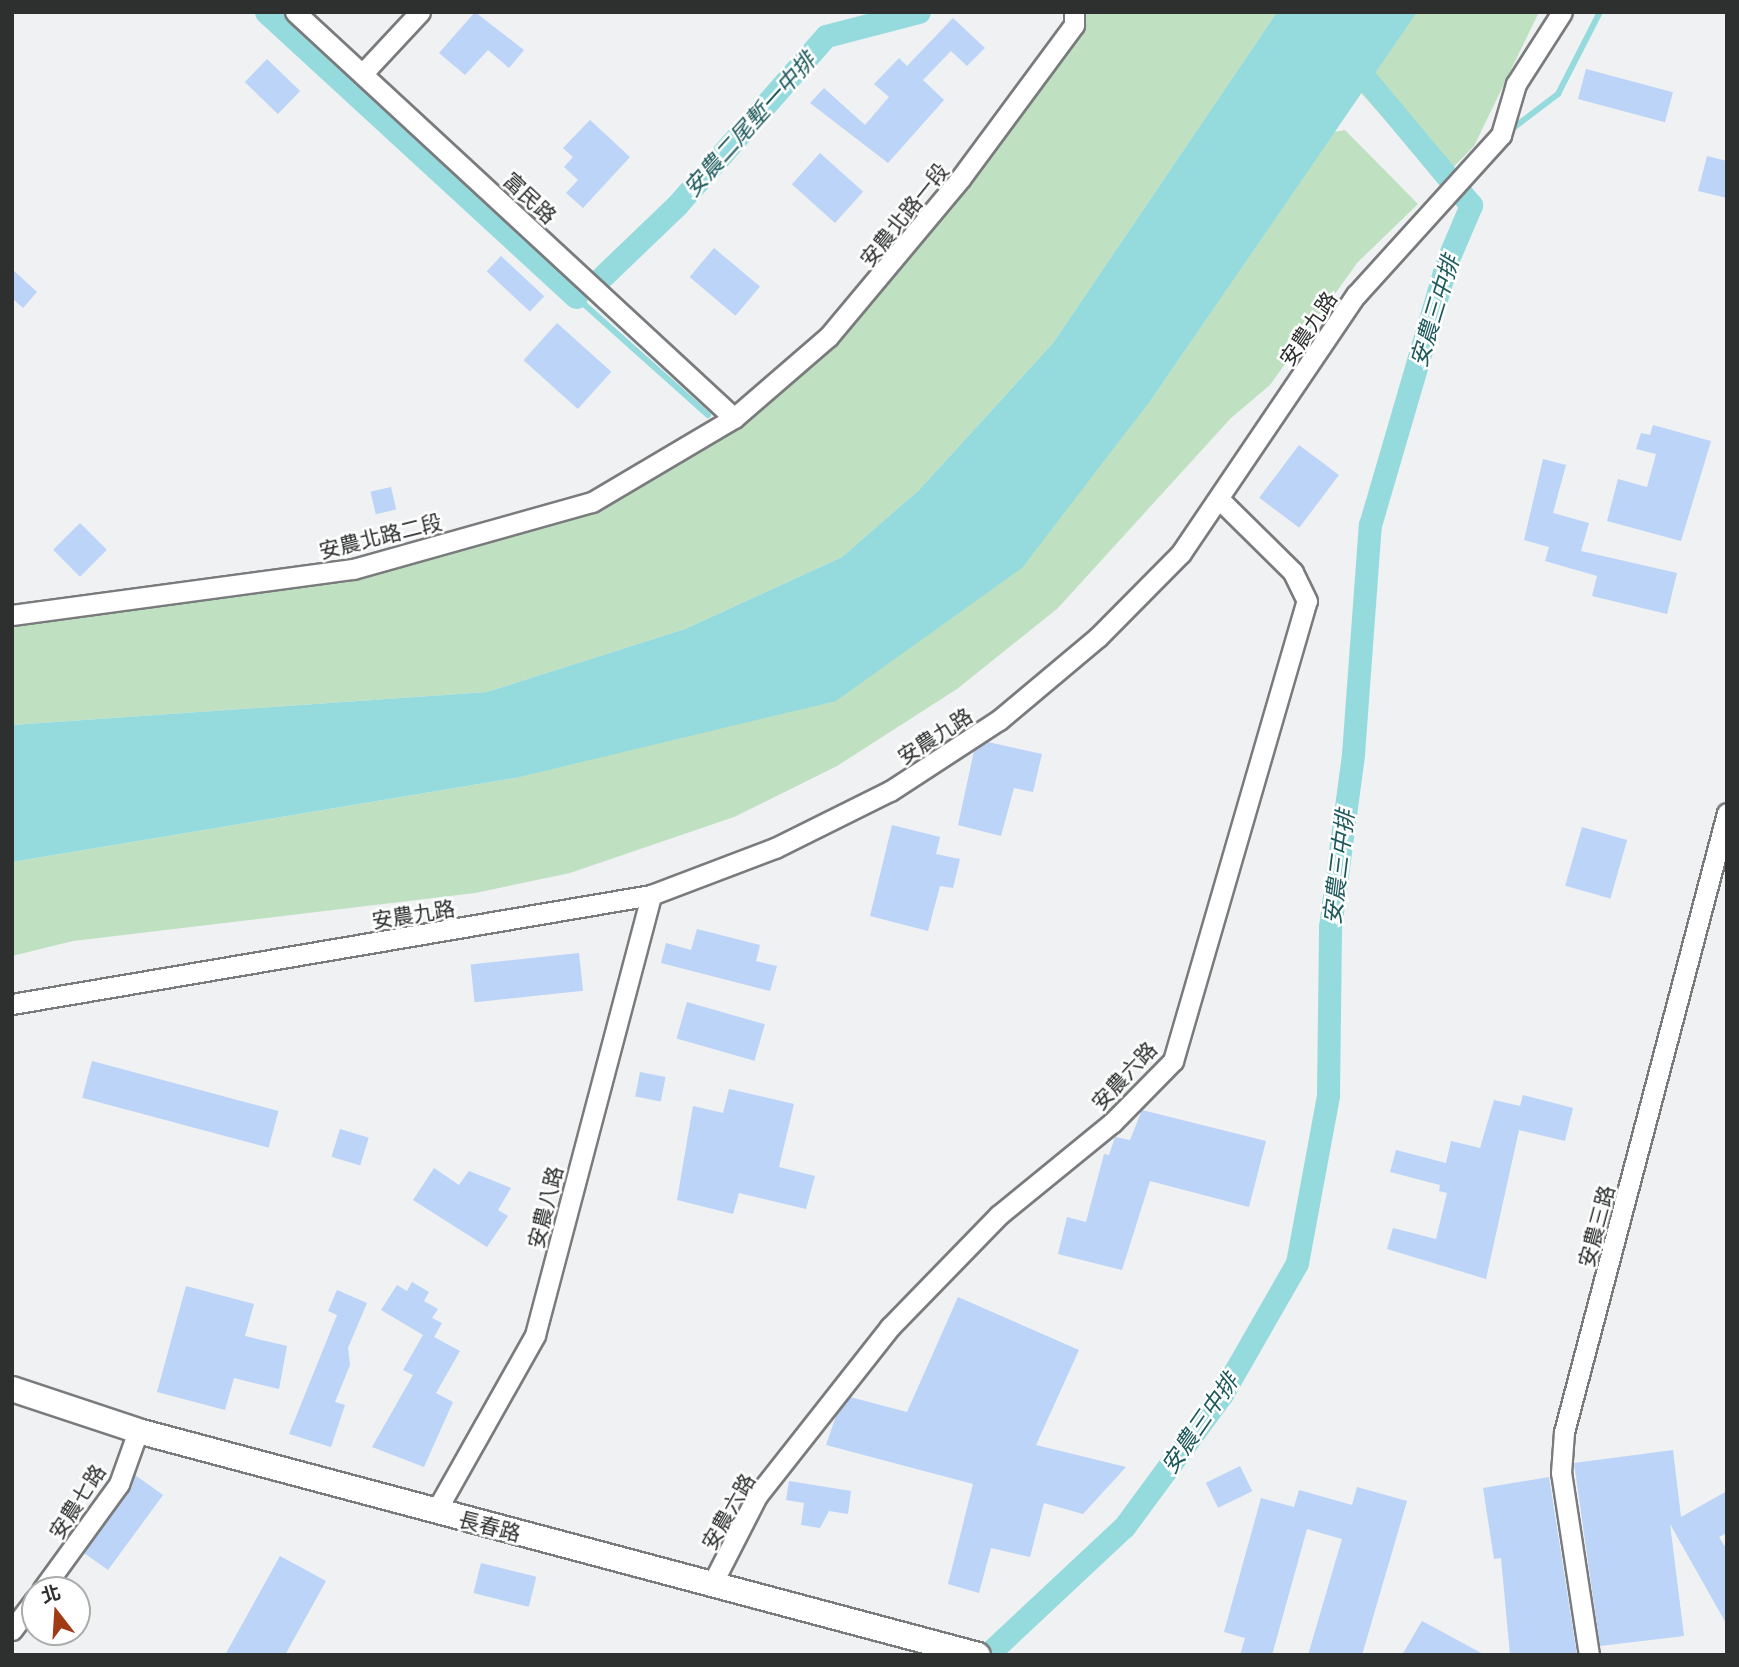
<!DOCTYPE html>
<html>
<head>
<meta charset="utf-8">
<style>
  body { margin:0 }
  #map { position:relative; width:1739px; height:1667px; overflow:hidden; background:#eff1f3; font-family:"Playfair Display","Noto Sans TC",serif }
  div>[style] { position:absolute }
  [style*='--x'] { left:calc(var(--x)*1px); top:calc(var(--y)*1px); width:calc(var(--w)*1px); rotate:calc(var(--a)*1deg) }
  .green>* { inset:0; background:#bfe1c2 }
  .water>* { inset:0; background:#95dbde }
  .stream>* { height:6px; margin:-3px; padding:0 3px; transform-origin:3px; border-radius:3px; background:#95dbde }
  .canal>* { height:23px; margin:-11.5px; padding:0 11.5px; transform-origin:11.5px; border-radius:11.5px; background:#95dbde }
  .building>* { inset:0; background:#bbd4f7; transform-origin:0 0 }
  .roads { filter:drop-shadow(2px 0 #7a7b7d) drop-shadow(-2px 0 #7a7b7d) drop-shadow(0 2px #7a7b7d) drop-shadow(0 -2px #7a7b7d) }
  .minor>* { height:19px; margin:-9.5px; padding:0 9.5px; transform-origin:9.5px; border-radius:9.5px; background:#fff }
  .tertiary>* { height:24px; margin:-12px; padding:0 12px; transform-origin:12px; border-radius:12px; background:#fff }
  span { translate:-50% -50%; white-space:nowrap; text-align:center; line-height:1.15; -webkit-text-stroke:5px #fff; paint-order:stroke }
  .street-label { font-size:21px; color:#2e2f2f }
  .water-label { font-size:23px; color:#1e5a5c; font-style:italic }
  .frame { position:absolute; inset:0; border:14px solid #2e2f2f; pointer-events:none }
  .north { position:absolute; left:21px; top:1576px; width:70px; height:70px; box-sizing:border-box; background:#fff; border:2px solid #abacac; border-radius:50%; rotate:343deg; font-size:19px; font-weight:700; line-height:28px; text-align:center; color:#2e2f2f }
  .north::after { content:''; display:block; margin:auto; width:24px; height:32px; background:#a13b16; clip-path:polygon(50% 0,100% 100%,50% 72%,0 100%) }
</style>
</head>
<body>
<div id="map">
  <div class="green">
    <i style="clip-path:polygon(1074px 12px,1277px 12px,1053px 343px,919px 490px,842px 557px,685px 629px,487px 692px,12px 725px,12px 615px,353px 569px,592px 502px,734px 418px,897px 261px)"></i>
    <i style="clip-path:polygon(1416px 12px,1539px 12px,1474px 146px,1440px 181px,1361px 93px)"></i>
    <i style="clip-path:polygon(1345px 130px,1418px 204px,1357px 263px,1270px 385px,1231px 418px,1058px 608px,957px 689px,837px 766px,734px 817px,570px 873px,475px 893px,73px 941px,12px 956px,12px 862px,515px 778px,1153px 397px,1334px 132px)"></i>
  </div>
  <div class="water">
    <i style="clip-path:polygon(1277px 12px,1417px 12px,1153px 397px,1022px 568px,836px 701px,515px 778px,12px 862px,12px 725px,487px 692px,685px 629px,842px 557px,919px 490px,1053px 343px)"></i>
  </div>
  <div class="stream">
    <i style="--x:1508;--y:132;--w:63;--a:-37.2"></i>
    <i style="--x:1558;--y:94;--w:92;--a:-62.9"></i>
    <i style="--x:576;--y:297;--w:177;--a:41.8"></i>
  </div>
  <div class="canal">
    <i style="--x:266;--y:12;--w:421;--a:42.6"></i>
    <i style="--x:602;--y:277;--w:104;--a:-43.8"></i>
    <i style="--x:677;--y:205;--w:225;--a:-48.6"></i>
    <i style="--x:826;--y:36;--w:96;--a:-14.5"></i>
    <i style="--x:987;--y:1655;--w:187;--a:-43.1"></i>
    <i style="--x:1124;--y:1527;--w:165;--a:-53.6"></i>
    <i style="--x:1222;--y:1394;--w:151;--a:-60.2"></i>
    <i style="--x:1297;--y:1263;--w:171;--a:-79.5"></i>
    <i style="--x:1328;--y:1095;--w:168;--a:-89.3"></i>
    <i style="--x:1330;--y:927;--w:175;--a:-82.4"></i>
    <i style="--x:1353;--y:754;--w:230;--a:-85.8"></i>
    <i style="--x:1370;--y:525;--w:277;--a:-73.7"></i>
    <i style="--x:1448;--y:259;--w:59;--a:-66.9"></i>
    <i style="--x:1471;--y:205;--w:192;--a:-129.9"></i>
  </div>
  <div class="building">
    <i style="clip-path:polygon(475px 12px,524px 50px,509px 68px,488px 50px,465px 75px,439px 53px)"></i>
    <i style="clip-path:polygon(953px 18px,985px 48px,967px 66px,951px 51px,923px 80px,944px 100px,888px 163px,810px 103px,824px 88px,865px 125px,889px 97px,874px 84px,899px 58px,907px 66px)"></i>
    <i style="left:267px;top:59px;width:46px;height:32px;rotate:44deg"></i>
    <i style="left:1586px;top:69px;width:90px;height:31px;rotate:15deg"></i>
    <i style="clip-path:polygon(590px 120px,630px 157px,583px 208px,566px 193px,578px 180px,564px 167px,573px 157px,563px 148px)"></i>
    <i style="left:820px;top:153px;width:58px;height:42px;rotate:42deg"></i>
    <i style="clip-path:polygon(1707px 156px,1727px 161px,1727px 198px,1698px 191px)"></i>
    <i style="left:714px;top:248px;width:60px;height:38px;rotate:40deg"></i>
    <i style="left:501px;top:256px;width:59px;height:21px;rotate:43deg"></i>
    <i style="clip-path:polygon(12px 269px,37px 292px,23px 308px,12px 298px)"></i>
    <i style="left:557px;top:323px;width:73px;height:50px;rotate:42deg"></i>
    <i style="clip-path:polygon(1653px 425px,1711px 441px,1681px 541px,1607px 521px,1618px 479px,1647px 487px,1656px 454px,1636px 449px,1641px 433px,1650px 435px)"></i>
    <i style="left:1299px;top:445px;width:50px;height:66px;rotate:37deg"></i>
    <i style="clip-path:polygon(1543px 459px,1566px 465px,1553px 513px,1589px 523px,1581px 551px,1677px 573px,1667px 614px,1592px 596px,1597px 576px,1545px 561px,1549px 547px,1524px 540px)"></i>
    <i style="left:391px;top:487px;width:23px;height:21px;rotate:77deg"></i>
    <i style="left:80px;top:523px;width:38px;height:38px;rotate:45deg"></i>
    <i style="clip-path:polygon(988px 742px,1042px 754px,1033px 792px,1014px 788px,1001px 836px,958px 825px,974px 751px)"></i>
    <i style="clip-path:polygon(892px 825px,940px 837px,936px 854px,960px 859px,953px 888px,940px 886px,928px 931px,870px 916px)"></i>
    <i style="left:1582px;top:827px;width:47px;height:61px;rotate:16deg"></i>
    <i style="clip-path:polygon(697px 929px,760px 945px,756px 961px,777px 966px,770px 991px,661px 963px,666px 943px,691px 950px)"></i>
    <i style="left:579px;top:953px;width:38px;height:109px;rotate:84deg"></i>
    <i style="left:687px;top:1002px;width:81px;height:38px;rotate:16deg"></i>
    <i style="left:92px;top:1061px;width:193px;height:38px;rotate:15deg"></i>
    <i style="left:640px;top:1072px;width:26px;height:25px;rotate:11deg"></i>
    <i style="clip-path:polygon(729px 1089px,794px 1104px,779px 1167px,815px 1176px,806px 1209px,739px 1193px,733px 1214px,677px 1200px,693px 1106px,723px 1113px)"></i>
    <i style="clip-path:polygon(1523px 1095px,1573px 1108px,1565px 1141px,1519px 1130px,1486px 1279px,1387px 1249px,1393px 1228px,1436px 1239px,1447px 1193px,1439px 1191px,1440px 1185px,1390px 1172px,1396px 1150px,1446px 1163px,1451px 1141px,1480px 1148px,1494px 1100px,1520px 1106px)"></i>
    <i style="clip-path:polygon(1142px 1110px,1266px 1141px,1249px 1207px,1150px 1181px,1122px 1270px,1058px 1254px,1067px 1217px,1086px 1222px,1104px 1154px,1109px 1155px,1115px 1137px,1130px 1140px)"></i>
    <i style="left:340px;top:1129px;width:30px;height:29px;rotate:17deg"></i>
    <i style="clip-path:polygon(434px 1168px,459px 1185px,469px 1171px,511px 1188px,498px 1210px,508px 1216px,487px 1247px,413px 1200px)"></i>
    <i style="clip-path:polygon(412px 1282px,429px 1292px,424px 1301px,438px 1309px,432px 1318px,442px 1323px,434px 1337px,460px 1351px,436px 1393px,453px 1402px,424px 1467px,372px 1447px,413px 1375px,403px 1370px,423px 1335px,381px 1310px,397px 1285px,407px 1291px)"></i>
    <i style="clip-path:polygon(186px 1286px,254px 1304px,245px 1336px,287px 1346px,279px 1389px,234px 1378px,225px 1410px,157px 1392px)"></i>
    <i style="clip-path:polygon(337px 1290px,367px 1303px,348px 1348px,350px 1365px,335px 1402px,345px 1405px,331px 1447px,289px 1434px,337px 1315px,328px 1311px)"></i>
    <i style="clip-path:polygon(958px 1297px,1079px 1350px,1036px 1445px,1126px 1467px,1083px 1514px,1044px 1503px,1030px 1557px,991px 1548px,979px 1593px,948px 1584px,973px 1484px,826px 1445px,836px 1416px,850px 1397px,907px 1412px)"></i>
    <i style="clip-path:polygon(1673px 1450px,1681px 1517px,1727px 1491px,1727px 1533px,1719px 1537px,1727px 1550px,1727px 1625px,1670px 1524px,1684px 1636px,1600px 1646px,1574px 1463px)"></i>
    <i style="left:1240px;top:1466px;width:28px;height:38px;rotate:64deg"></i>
    <i style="clip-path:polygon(135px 1475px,163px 1495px,108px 1570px,84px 1553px)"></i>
    <i style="clip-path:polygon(1549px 1477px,1577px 1655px,1510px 1655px,1501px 1558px,1494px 1559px,1483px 1488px)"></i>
    <i style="clip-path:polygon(789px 1481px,851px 1491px,848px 1514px,829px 1511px,820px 1528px,801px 1525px,804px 1503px,786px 1500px)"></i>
    <i style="clip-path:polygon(1357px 1487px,1407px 1501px,1362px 1655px,1308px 1655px,1342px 1539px,1307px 1529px,1272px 1655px,1240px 1655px,1245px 1638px,1224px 1632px,1261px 1498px,1294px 1507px,1299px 1490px,1352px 1505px)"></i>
    <i style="clip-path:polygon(280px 1556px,326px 1581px,285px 1655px,225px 1655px)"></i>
    <i style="left:481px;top:1563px;width:57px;height:31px;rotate:14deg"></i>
    <i style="clip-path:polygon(1422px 1621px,1485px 1655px,1402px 1655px)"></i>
  </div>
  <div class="roads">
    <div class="minor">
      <i style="--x:295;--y:12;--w:598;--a:42.76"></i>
      <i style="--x:364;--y:72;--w:82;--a:-47"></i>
      <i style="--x:12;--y:615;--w:344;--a:-7.7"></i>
      <i style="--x:353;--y:569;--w:248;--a:-15.7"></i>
      <i style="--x:592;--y:502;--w:165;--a:-30.6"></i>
      <i style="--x:734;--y:418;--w:124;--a:-40.8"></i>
      <i style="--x:828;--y:337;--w:206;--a:-50.1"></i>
      <i style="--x:960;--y:179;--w:192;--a:-53.5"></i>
      <i style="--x:1074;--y:25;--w:13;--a:-90"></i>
      <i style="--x:12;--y:1004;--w:648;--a:-9.68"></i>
      <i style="--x:651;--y:895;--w:133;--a:-20.8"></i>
      <i style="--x:775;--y:848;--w:128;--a:-26.4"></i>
      <i style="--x:890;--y:791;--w:130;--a:-33.1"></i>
      <i style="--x:999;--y:720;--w:129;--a:-40"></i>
      <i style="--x:1098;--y:637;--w:118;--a:-45.3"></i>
      <i style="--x:1181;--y:553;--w:312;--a:-55.9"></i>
      <i style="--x:1356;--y:295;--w:216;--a:-47.8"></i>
      <i style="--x:1501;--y:135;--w:53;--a:-73.6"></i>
      <i style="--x:1516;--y:84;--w:85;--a:-57.4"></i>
      <i style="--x:436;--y:1511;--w:202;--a:-60.6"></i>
      <i style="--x:535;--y:1335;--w:455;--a:-75.2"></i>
      <i style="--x:713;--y:1582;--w:97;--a:-62.9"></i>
      <i style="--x:757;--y:1496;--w:215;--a:-51.8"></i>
      <i style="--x:890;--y:1327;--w:156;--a:-45.8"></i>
      <i style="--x:999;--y:1215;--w:146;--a:-39.2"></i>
      <i style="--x:1112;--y:1123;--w:87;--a:-45.5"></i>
      <i style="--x:1173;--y:1061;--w:479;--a:-73.8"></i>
      <i style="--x:1307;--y:601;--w:32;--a:-116"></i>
      <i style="--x:1293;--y:572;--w:101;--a:-135.4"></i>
      <i style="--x:42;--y:1590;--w:131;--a:-54"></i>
      <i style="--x:119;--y:1484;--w:56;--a:-70.3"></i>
      <i style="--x:12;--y:1630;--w:39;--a:-53"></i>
      <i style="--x:1589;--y:1655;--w:184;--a:-98.7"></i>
      <i style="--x:1561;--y:1473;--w:41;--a:-85.8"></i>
      <i style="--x:1564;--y:1432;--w:640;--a:-75.25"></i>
    </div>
    <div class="tertiary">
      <i style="--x:12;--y:1389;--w:133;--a:18.4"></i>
      <i style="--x:138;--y:1431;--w:869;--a:14.93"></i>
    </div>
  </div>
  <div class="street-label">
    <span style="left:531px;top:197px;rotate:43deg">富民路</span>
    <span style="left:903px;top:214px;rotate:-51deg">安農北路一段</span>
    <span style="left:1307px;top:328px;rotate:-56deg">安農九路</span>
    <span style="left:380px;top:535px;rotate:-14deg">安農北路二段</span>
    <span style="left:934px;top:735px;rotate:-33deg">安農九路</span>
    <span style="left:413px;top:913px;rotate:-9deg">安農九路</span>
    <span style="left:1123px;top:1075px;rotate:-47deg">安農六路</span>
    <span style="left:544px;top:1207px;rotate:-76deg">安農八路</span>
    <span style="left:1595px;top:1226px;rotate:-75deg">安農三路</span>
    <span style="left:76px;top:1501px;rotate:-57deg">安農七路</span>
    <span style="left:727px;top:1511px;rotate:-60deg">安農六路</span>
    <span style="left:490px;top:1525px;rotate:14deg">長春路</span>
  </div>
  <div class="water-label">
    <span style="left:749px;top:124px;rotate:-48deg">安農二尾塹一中排</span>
    <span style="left:1434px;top:311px;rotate:-73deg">安農三中排</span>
    <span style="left:1338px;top:867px;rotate:-83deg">安農三中排</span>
    <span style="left:1199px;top:1423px;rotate:-55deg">安農三中排</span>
  </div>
  <div class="frame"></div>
  <div class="north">北</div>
</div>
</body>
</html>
